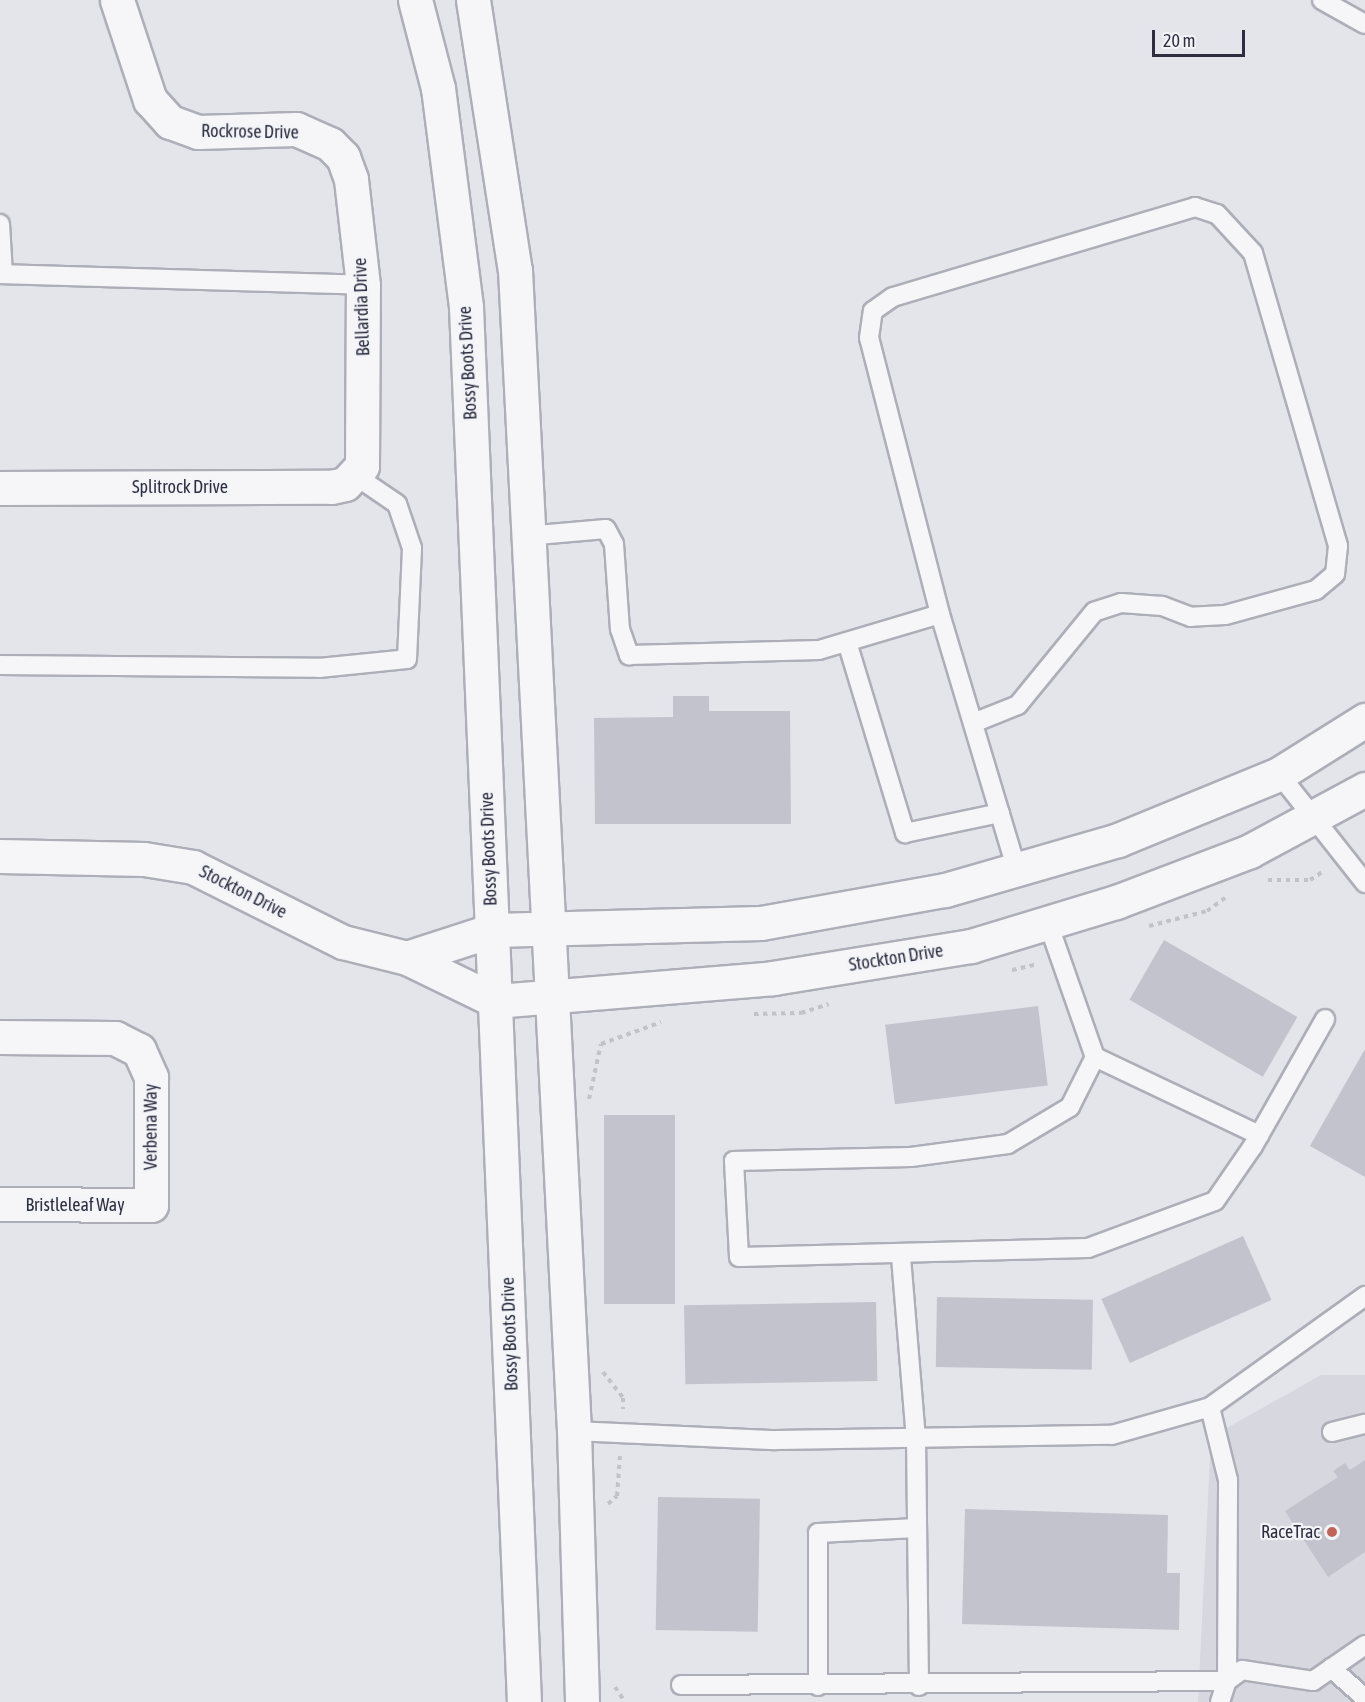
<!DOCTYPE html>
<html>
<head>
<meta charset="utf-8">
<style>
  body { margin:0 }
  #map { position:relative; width:1365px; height:1702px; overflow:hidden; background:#e4e5ea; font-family:"Asap Condensed",sans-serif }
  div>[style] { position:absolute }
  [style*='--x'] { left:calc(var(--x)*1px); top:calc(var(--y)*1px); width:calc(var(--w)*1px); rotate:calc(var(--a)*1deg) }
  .built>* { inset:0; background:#d6d7df }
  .building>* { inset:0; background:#c2c3cd; transform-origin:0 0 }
  .path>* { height:4px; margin-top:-2px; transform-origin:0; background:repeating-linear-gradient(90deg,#c2c2c9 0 4.5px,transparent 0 9px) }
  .roads { filter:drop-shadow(2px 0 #adaeb7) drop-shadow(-2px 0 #adaeb7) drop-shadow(0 2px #adaeb7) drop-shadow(0 -2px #adaeb7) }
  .service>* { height:18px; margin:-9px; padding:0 9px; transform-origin:9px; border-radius:9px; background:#f6f6f9 }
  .minor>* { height:33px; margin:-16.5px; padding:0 16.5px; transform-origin:16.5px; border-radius:16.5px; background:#f6f6f9 }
  .tertiary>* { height:33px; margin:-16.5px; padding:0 16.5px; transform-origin:16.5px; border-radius:16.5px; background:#f6f6f9 }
  .dots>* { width:16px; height:16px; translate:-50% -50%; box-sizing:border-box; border:3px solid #f3f4f8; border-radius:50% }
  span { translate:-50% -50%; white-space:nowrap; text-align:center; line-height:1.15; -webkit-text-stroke:4.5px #f3f4f8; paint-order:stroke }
  .street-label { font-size:18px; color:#2d2f41 }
  .poi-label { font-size:18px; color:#2d2f41 }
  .right { translate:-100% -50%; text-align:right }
  .scale { position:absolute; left:1152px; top:30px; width:93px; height:27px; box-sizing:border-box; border:3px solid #2d2f41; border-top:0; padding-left:8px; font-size:18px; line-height:21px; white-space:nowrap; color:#2d2f41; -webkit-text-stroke:4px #f3f4f8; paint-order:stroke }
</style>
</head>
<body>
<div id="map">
  <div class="built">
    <i style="clip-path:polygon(1321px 1375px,1365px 1375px,1365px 1702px,1198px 1702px,1211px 1437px)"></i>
  </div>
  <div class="building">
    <i style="clip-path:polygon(673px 696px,709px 696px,709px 711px,790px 711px,791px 824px,595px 824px,594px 718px,673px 717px)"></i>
    <i style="left:1164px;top:940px;width:154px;height:69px;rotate:30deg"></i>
    <i style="left:1038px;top:1006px;width:80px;height:154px;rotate:83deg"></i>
    <i style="clip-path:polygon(1365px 1049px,1365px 1177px,1310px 1146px)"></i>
    <i style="left:604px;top:1115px;width:71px;height:189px"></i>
    <i style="left:1243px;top:1236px;width:70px;height:155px;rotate:66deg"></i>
    <i style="left:937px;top:1297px;width:156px;height:70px;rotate:1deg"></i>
    <i style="left:876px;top:1302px;width:79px;height:192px;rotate:89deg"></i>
    <i style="clip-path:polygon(1365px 1460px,1365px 1552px,1328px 1577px,1285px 1511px,1338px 1477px,1333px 1471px,1345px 1463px,1350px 1470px)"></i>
    <i style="left:658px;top:1497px;width:102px;height:133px;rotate:1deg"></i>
    <i style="clip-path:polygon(965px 1509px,1168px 1515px,1167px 1573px,1180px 1573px,1179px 1630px,962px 1624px)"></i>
  </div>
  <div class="path">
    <i style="--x:1268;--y:880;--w:42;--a:0"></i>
    <i style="--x:1310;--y:880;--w:17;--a:-33"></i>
    <i style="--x:1149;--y:926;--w:60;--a:-14.5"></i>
    <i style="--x:1207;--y:911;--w:26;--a:-36"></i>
    <i style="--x:1012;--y:970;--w:26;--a:-13"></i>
    <i style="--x:754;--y:1014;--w:47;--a:-1.2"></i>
    <i style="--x:801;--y:1013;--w:29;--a:-18"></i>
    <i style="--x:589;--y:1099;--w:56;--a:-77.7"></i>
    <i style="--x:601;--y:1044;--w:64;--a:-20.1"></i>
    <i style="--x:603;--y:1372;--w:33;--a:52"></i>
    <i style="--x:623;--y:1398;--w:11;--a:90"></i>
    <i style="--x:608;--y:1504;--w:12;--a:-42"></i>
    <i style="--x:617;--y:1496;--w:40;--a:-85.7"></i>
    <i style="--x:615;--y:1687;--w:18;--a:56"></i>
  </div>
  <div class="roads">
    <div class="service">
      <i style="--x:1322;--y:0;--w:49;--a:29.2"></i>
      <i style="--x:0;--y:224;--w:50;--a:86.6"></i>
      <i style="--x:0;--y:274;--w:363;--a:1.7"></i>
      <i style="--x:526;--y:536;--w:80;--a:-5"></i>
      <i style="--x:606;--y:529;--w:17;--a:62"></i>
      <i style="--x:614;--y:544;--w:85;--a:86"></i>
      <i style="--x:620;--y:629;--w:28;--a:71"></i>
      <i style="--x:629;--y:655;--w:190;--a:-1.5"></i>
      <i style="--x:819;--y:650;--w:126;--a:-16.6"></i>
      <i style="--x:940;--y:614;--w:267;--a:73.3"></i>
      <i style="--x:940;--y:614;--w:285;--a:-104.4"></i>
      <i style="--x:869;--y:338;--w:27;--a:-82"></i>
      <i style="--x:873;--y:311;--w:24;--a:-35"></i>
      <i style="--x:893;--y:297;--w:315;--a:-16.6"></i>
      <i style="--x:1195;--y:207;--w:23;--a:18"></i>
      <i style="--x:1217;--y:214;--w:53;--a:47.3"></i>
      <i style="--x:1253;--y:253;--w:305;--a:73.8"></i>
      <i style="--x:1338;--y:546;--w:28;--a:96"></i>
      <i style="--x:1335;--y:574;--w:25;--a:140"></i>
      <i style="--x:1316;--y:590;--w:94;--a:164.6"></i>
      <i style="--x:1225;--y:615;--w:34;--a:177"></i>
      <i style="--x:1191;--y:617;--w:31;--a:-159"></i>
      <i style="--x:1162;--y:606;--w:41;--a:-175.8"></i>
      <i style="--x:1121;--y:603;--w:28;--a:162"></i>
      <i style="--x:1094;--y:612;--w:120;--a:129.3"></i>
      <i style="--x:1018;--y:705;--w:48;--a:158.2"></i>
      <i style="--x:847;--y:642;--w:200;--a:73.1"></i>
      <i style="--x:905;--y:833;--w:97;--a:-11.9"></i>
      <i style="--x:0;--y:665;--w:319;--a:0.5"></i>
      <i style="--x:319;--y:668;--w:88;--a:-5.8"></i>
      <i style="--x:407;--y:659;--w:111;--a:-87.4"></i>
      <i style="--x:412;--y:548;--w:46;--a:-108.8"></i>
      <i style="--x:397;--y:504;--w:50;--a:-145.7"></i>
      <i style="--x:1279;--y:774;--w:139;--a:51.7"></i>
      <i style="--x:1048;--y:923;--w:142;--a:70.7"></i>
      <i style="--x:1095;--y:1057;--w:182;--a:25.4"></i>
      <i style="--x:1095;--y:1057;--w:56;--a:116.6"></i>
      <i style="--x:1070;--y:1107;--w:72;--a:149.2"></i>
      <i style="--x:1008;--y:1144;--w:98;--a:172.4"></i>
      <i style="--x:911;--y:1157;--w:177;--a:178.7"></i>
      <i style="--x:734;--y:1161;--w:96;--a:87"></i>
      <i style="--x:739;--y:1257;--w:349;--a:-1.5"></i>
      <i style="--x:1088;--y:1248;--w:135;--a:-20.3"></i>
      <i style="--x:1215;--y:1201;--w:67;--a:-55.4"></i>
      <i style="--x:1253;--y:1146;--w:146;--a:-60.4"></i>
      <i style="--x:901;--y:1257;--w:182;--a:85.3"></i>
      <i style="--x:916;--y:1438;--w:248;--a:89.3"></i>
      <i style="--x:574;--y:1431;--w:202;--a:2.6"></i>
      <i style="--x:776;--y:1440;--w:336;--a:-0.9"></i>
      <i style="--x:1112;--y:1435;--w:102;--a:-15.9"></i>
      <i style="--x:1210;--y:1407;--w:191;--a:-35.6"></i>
      <i style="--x:1332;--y:1432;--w:34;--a:-14"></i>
      <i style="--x:1331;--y:1668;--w:45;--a:41.4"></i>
      <i style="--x:681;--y:1685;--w:546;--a:-0.42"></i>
      <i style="--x:1227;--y:1681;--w:201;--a:-89.7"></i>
      <i style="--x:1228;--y:1480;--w:75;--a:-103.9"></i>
      <i style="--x:818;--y:1686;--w:153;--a:-90"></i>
      <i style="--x:818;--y:1533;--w:99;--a:-2.9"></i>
      <i style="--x:1220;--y:1702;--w:22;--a:-72"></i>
      <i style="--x:1227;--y:1681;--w:19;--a:-36"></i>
      <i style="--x:1242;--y:1670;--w:72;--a:8.8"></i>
      <i style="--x:1313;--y:1681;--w:63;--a:-34.7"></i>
    </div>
    <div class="minor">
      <i style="--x:0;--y:488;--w:331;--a:-0.2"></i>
      <i style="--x:331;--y:487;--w:14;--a:-12"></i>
      <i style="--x:345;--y:484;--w:25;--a:-47"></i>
      <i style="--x:362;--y:466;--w:181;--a:-89.7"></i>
      <i style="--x:363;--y:285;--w:107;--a:-96.5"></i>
      <i style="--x:351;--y:179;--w:23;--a:-110"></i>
      <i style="--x:343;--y:157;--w:18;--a:-135"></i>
      <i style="--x:330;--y:144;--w:37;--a:-156"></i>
      <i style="--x:296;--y:129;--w:98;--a:178.2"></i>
      <i style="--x:198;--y:132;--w:30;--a:-160"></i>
      <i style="--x:170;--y:122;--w:30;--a:-132"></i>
      <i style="--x:150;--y:100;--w:105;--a:-108.3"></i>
      <i style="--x:0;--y:856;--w:144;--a:1.2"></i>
      <i style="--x:144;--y:859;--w:50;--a:9.3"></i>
      <i style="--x:193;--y:867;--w:168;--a:26.6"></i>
      <i style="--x:343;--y:942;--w:66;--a:14"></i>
      <i style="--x:493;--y:930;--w:90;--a:162"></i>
      <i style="--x:407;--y:958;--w:99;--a:25.8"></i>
      <i style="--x:0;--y:1037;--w:115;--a:0.5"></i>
      <i style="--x:115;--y:1038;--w:27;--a:27"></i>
      <i style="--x:139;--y:1050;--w:30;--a:66"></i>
      <i style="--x:151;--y:1077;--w:128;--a:90"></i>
      <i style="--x:151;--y:1205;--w:151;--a:-179.6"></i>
    </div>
    <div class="tertiary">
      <i style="--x:415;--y:0;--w:91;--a:75.4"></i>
      <i style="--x:438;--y:88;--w:221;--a:82.7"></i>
      <i style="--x:466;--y:307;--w:1396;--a:87.62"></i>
      <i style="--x:473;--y:0;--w:273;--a:81.2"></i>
      <i style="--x:515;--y:270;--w:1162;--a:87.09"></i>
      <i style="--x:574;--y:1431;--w:271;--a:88.3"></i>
      <i style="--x:493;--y:930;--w:268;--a:-1.5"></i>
      <i style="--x:761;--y:923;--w:187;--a:-10.2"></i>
      <i style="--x:945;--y:890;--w:180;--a:-16.1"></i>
      <i style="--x:1118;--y:840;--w:174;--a:-22.3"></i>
      <i style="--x:1279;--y:774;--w:102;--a:-32.1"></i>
      <i style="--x:496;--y:1001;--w:278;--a:-4.7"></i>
      <i style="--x:773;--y:978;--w:201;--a:-9.2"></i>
      <i style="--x:971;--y:946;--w:152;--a:-16.9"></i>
      <i style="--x:1116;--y:902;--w:143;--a:-20.8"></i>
      <i style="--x:1250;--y:851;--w:131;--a:-28.3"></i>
    </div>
  </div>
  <div class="dots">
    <i style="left:1332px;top:1532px;background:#c16457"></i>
  </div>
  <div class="street-label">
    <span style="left:250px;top:132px;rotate:1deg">Rockrose Drive</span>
    <span style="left:362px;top:307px;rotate:-92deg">Bellardia Drive</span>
    <span style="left:468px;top:363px;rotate:-93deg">Bossy Boots Drive</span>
    <span style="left:180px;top:487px">Splitrock Drive</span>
    <span style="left:489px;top:849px;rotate:-92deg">Bossy Boots Drive</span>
    <span style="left:243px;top:892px;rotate:27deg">Stockton Drive</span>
    <span style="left:896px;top:958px;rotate:-9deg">Stockton Drive</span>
    <span style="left:151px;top:1127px;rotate:-90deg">Verbena Way</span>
    <span style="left:75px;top:1205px">Bristleleaf Way</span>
    <span style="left:510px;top:1334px;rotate:-92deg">Bossy Boots Drive</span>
  </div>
  <div class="poi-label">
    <span class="right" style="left:1320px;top:1532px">RaceTrac</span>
  </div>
  <div class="scale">20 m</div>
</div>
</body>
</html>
